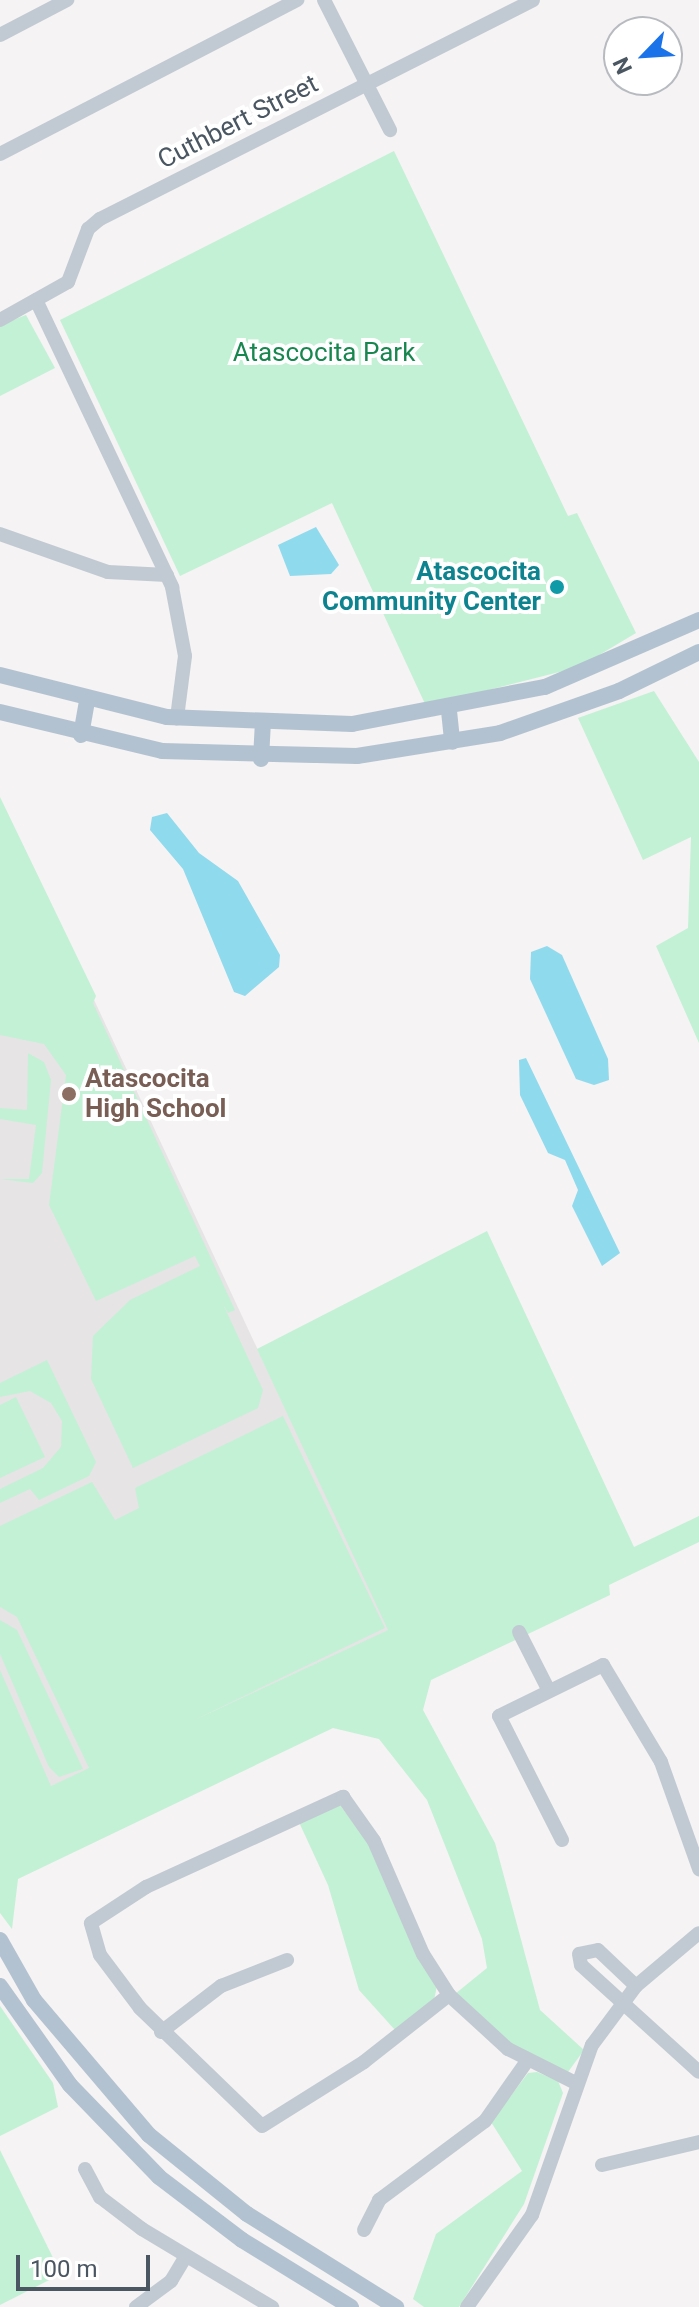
<!DOCTYPE html>
<html>
<head>
<meta charset="utf-8">
<style>
  body { margin:0 }
  #map { position:relative; width:699px; height:2307px; overflow:hidden; background:#f5f3f3; font-family:Roboto,sans-serif }
  div>[style] { position:absolute }
  [style*='--x'] { left:calc(var(--x)*1px); top:calc(var(--y)*1px); width:calc(var(--w)*1px); rotate:calc(var(--a)*1deg) }
  .education>* { inset:0; background:#e6e4e5 }
  .green>* { inset:0; background:#c3f1d5 }
  .water>* { inset:0; background:#90daee }
  .minor>* { height:14px; margin:-7px; padding:0 7px; transform-origin:7px; border-radius:7px; background:#c1cad2 }
  .major>* { height:16px; margin:-8px; padding:0 8px; transform-origin:8px; border-radius:8px; background:#b3c2d1 }
  .dots>* { width:22px; height:22px; translate:-50% -50%; box-sizing:border-box; border:4px solid #fff; border-radius:50% }
  span { translate:-50% -50%; white-space:nowrap; text-align:center; line-height:1.15; -webkit-text-stroke:8px #fff; paint-order:stroke }
  .street-label { font-size:26px; color:#4a5661 }
  .park-label { font-size:26px; color:#17864f }
  .culture-label { font-size:26px; color:#0d838f; font-weight:700 }
  .right { translate:-100% -50%; text-align:right }
  .education-label { font-size:26px; color:#785e54; font-weight:700 }
  .left { translate:0 -50%; text-align:left }
  .north { position:absolute; left:603px; top:16px; width:80px; height:80px; box-sizing:border-box; background:#fff; border:2px solid #b7bbc0; border-radius:50%; rotate:245deg; font-size:22px; font-weight:700; line-height:32px; text-align:center; color:#4a5661 }
  .north::after { content:''; display:block; margin:auto; width:28px; height:36px; background:#1a73e8; clip-path:polygon(50% 0,100% 100%,50% 72%,0 100%) }
  .scale { position:absolute; left:16px; top:2255px; width:134px; height:36px; box-sizing:border-box; border:4px solid #4a5661; border-top:0; padding-left:10px; font-size:24px; line-height:28px; white-space:nowrap; color:#4a5661; -webkit-text-stroke:6px #fff; paint-order:stroke }
</style>
</head>
<body>
<div id="map">
  <div class="education">
    <i style="clip-path:polygon(0 799px,389px 1630px,0 1810px)"></i>
  </div>
  <div class="green">
    <i style="clip-path:polygon(394px 151px,568px 516px,577px 513px,636px 633px,579px 667px,426px 706px,332px 503px,180px 576px,60px 320px)"></i>
    <i style="clip-path:polygon(26px 315px,55px 368px,0 396px,0 325px)"></i>
    <i style="clip-path:polygon(654px 691px,699px 762px,699px 1043px,656px 946px,688px 928px,691px 837px,643px 860px,578px 718px)"></i>
    <i style="clip-path:polygon(0 797px,96px 996px,93px 1003px,235px 1310px,228px 1313px,222px 1302px,263px 1390px,258px 1408px,133px 1468px,91px 1379px,93px 1336px,130px 1300px,200px 1266px,195px 1256px,96px 1301px,49px 1205px,66px 1075px,44px 1044px,0 1035px)"></i>
    <i style="clip-path:polygon(28px 1053px,44px 1062px,51px 1080px,42px 1173px,33px 1183px,0 1179px,29px 1179px,36px 1125px,0 1119px,0 1108px,27px 1110px)"></i>
    <i style="clip-path:polygon(487px 1231px,634px 1547px,699px 1516px,699px 1542px,609px 1585px,610px 1595px,431px 1680px,423px 1710px,495px 1843px,540px 2010px,584px 2050px,568px 2072px,511px 2044px,455px 1994px,487px 1968px,482px 1939px,427px 1800px,379px 1739px,333px 1728px,18px 1879px,12px 1929px,0 1913px,0 1670px,51px 1786px,89px 1768px,17px 1617px,0 1607px,0 1526px,92px 1482px,115px 1520px,139px 1508px,135px 1488px,283px 1416px,385px 1628px,192px 1721px,388px 1630px,257px 1349px)"></i>
    <i style="clip-path:polygon(47px 1360px,96px 1462px,89px 1476px,39px 1500px,30px 1489px,0 1503px,0 1489px,43px 1468px,61px 1447px,62px 1421px,51px 1403px,30px 1391px,0 1397px,0 1383px)"></i>
    <i style="clip-path:polygon(16px 1397px,45px 1457px,0 1478px,0 1405px)"></i>
    <i style="clip-path:polygon(0 1620px,17px 1630px,83px 1769px,59px 1777px,49px 1767px,0 1654px)"></i>
    <i style="clip-path:polygon(340px 1805px,368px 1843px,437px 1986px,434px 2000px,395px 2030px,359px 1990px,328px 1885px,298px 1820px)"></i>
    <i style="clip-path:polygon(0 2006px,53px 2083px,58px 2107px,0 2136px)"></i>
    <i style="clip-path:polygon(537px 2072px,558px 2081px,563px 2093px,524px 2204px,459px 2307px,424px 2307px,413px 2299px,436px 2234px,522px 2171px,491px 2122px,528px 2073px)"></i>
    <i style="clip-path:polygon(0 2150px,61px 2274px,0 2305px)"></i>
  </div>
  <div class="water">
    <i style="clip-path:polygon(316px 527px,339px 565px,331px 574px,290px 576px,278px 545px)"></i>
    <i style="clip-path:polygon(167px 813px,199px 853px,238px 881px,280px 955px,279px 967px,245px 996px,234px 992px,183px 869px,150px 830px,152px 817px)"></i>
    <i style="clip-path:polygon(547px 946px,562px 955px,608px 1059px,609px 1080px,594px 1085px,576px 1079px,530px 979px,531px 952px)"></i>
    <i style="clip-path:polygon(526px 1058px,620px 1253px,602px 1266px,572px 1206px,578px 1190px,565px 1160px,548px 1153px,520px 1095px,519px 1060px)"></i>
  </div>
  <div class="minor">
    <i style="--x:324;--y:0;--w:146;--a:63.1"></i>
    <i style="--x:0;--y:35;--w:76;--a:-27.6"></i>
    <i style="--x:0;--y:154;--w:335;--a:-27.4"></i>
    <i style="--x:36;--y:300;--w:318;--a:64.6"></i>
    <i style="--x:172;--y:587;--w:70;--a:79.3"></i>
    <i style="--x:185;--y:656;--w:63;--a:97.4"></i>
    <i style="--x:0;--y:320;--w:78;--a:-29.2"></i>
    <i style="--x:68;--y:282;--w:57;--a:-69.3"></i>
    <i style="--x:88;--y:229;--w:16;--a:-40"></i>
    <i style="--x:100;--y:219;--w:485;--a:-26.8"></i>
    <i style="--x:0;--y:534;--w:114;--a:19.4"></i>
    <i style="--x:108;--y:572;--w:59;--a:2.9"></i>
    <i style="--x:519;--y:1632;--w:64;--a:63"></i>
    <i style="--x:562;--y:1840;--w:139;--a:-116.9"></i>
    <i style="--x:499;--y:1716;--w:116;--a:-26.1"></i>
    <i style="--x:603;--y:1665;--w:113;--a:59.1"></i>
    <i style="--x:661;--y:1762;--w:114;--a:70.4"></i>
    <i style="--x:636;--y:1986;--w:52;--a:-136.5"></i>
    <i style="--x:598;--y:1950;--w:19;--a:168"></i>
    <i style="--x:579;--y:1954;--w:11;--a:80"></i>
    <i style="--x:581;--y:1965;--w:159;--a:42.2"></i>
    <i style="--x:449;--y:1995;--w:108;--a:141.8"></i>
    <i style="--x:364;--y:2062;--w:120;--a:147.9"></i>
    <i style="--x:262;--y:2126;--w:170;--a:-136"></i>
    <i style="--x:140;--y:2008;--w:66;--a:-127"></i>
    <i style="--x:100;--y:1955;--w:33;--a:-106"></i>
    <i style="--x:91;--y:1923;--w:66;--a:-33.2"></i>
    <i style="--x:146;--y:1887;--w:217;--a:-24.6"></i>
    <i style="--x:343;--y:1797;--w:54;--a:54.8"></i>
    <i style="--x:374;--y:1841;--w:123;--a:66.6"></i>
    <i style="--x:423;--y:1954;--w:49;--a:57.6"></i>
    <i style="--x:449;--y:1995;--w:80;--a:42.5"></i>
    <i style="--x:508;--y:2049;--w:74;--a:26.6"></i>
    <i style="--x:161;--y:2032;--w:76;--a:-37.5"></i>
    <i style="--x:221;--y:1986;--w:71;--a:-21.5"></i>
    <i style="--x:602;--y:2165;--w:100;--a:-13.3"></i>
    <i style="--x:85;--y:2169;--w:32;--a:62"></i>
    <i style="--x:100;--y:2197;--w:53;--a:37.3"></i>
    <i style="--x:142;--y:2229;--w:152;--a:31"></i>
    <i style="--x:364;--y:2230;--w:34;--a:-63"></i>
    <i style="--x:379;--y:2200;--w:132;--a:-36.7"></i>
    <i style="--x:485;--y:2121;--w:73;--a:-55"></i>
    <i style="--x:136;--y:2307;--w:44;--a:-36.6"></i>
    <i style="--x:171;--y:2281;--w:29;--a:-59"></i>
    <i style="--x:467;--y:2307;--w:113;--a:-54.8"></i>
    <i style="--x:532;--y:2215;--w:180;--a:-70.6"></i>
    <i style="--x:592;--y:2045;--w:74;--a:-53.3"></i>
    <i style="--x:636;--y:1986;--w:82;--a:-40.1"></i>
  </div>
  <div class="major">
    <i style="--x:0;--y:675;--w:172;--a:14.1"></i>
    <i style="--x:167;--y:717;--w:185;--a:2.2"></i>
    <i style="--x:352;--y:724;--w:197;--a:-10.9"></i>
    <i style="--x:545;--y:687;--w:168;--a:-23.5"></i>
    <i style="--x:449;--y:711;--w:31;--a:84"></i>
    <i style="--x:0;--y:712;--w:167;--a:13.5"></i>
    <i style="--x:162;--y:751;--w:195;--a:1.5"></i>
    <i style="--x:357;--y:756;--w:145;--a:-9.1"></i>
    <i style="--x:500;--y:733;--w:126;--a:-19.4"></i>
    <i style="--x:619;--y:691;--w:89;--a:-26"></i>
    <i style="--x:81;--y:735;--w:34;--a:-80"></i>
    <i style="--x:261;--y:759;--w:35;--a:-87"></i>
    <i style="--x:0;--y:1940;--w:69;--a:60.5"></i>
    <i style="--x:34;--y:2000;--w:177;--a:49.6"></i>
    <i style="--x:149;--y:2135;--w:126;--a:38.9"></i>
    <i style="--x:247;--y:2214;--w:176;--a:32"></i>
    <i style="--x:0;--y:1986;--w:121;--a:54.7"></i>
    <i style="--x:70;--y:2085;--w:128;--a:45.9"></i>
    <i style="--x:159;--y:2177;--w:104;--a:37.2"></i>
    <i style="--x:242;--y:2240;--w:128;--a:31.6"></i>
  </div>
  <div class="dots">
    <i style="left:557px;top:587px;background:#0f9aa8"></i>
    <i style="left:69px;top:1094px;background:#8d6e63"></i>
  </div>
  <div class="street-label">
    <span style="left:238px;top:122px;rotate:-27deg">Cuthbert Street</span>
  </div>
  <div class="park-label">
    <span style="left:324px;top:353px">Atascocita Park</span>
  </div>
  <div class="culture-label">
    <span class="right" style="left:541px;top:587px">Atascocita<br>Community Center</span>
  </div>
  <div class="education-label">
    <span class="left" style="left:85px;top:1094px">Atascocita<br>High School</span>
  </div>
  <div class="north">N</div>
  <div class="scale">100 m</div>
</div>
</body>
</html>
